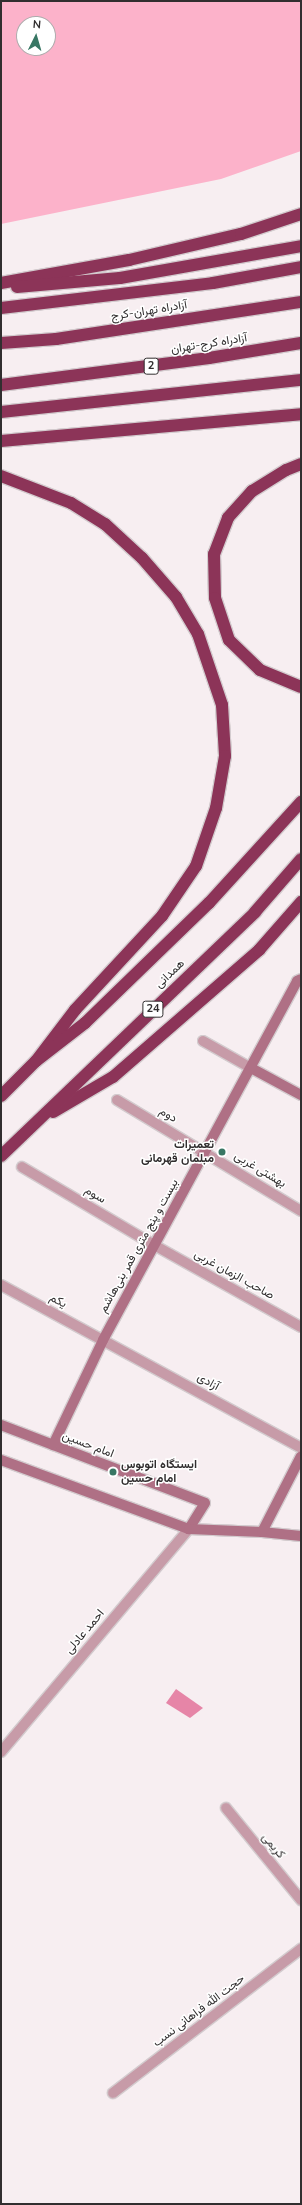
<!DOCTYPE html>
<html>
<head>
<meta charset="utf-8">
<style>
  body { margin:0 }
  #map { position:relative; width:302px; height:2205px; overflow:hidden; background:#f7eef1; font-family:"Nunito Sans",Vazirmatn,sans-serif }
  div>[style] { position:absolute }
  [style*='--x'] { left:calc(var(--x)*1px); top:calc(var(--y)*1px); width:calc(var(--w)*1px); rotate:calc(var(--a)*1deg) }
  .green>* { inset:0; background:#fcb2ca }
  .water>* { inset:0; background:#e685a7 }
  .roads { filter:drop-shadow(1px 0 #d3cbce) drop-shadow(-1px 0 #d3cbce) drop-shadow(0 1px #d3cbce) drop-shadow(0 -1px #d3cbce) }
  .street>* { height:10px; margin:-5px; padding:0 5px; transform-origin:5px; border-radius:5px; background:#c79ba8 }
  .secondary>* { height:10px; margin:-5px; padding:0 5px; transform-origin:5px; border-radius:5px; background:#af7085 }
  .highway>* { height:12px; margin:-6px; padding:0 6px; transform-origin:6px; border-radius:6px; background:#8c3458 }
  .dots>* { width:11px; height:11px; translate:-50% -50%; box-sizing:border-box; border:2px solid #fff; border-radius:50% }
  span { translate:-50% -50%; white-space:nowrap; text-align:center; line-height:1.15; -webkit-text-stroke:3px #fff; paint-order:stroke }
  .shield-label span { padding:1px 3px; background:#fff; border:1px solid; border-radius:3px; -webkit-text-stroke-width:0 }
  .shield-label { font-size:11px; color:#312e2f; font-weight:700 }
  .street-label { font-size:12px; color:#312e2f }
  .poi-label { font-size:12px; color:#312e2f; font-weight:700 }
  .right { translate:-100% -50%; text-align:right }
  .left { translate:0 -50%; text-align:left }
  .frame { position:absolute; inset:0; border:2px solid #312e2f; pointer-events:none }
  .north { position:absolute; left:16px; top:16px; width:40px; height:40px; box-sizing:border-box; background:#fff; border:1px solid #adabac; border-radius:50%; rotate:5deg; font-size:11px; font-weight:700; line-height:16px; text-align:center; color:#312e2f }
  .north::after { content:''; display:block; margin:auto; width:14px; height:18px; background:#387764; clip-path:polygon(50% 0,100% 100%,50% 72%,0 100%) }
</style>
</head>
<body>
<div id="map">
  <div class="green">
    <i style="clip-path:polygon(evenodd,1px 1px,301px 1px,301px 151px,221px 179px,1px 224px,1px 1px,24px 24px,48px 24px,48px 48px,24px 48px,24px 24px)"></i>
  </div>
  <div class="water">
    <i style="clip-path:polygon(176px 1689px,203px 1708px,190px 1718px,166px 1703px)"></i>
  </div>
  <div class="roads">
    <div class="street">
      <i style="--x:203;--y:1041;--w:55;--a:29.4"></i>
      <i style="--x:117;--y:1100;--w:215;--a:31.1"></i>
      <i style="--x:22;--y:1167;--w:153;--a:30.6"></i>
      <i style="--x:154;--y:1245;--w:168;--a:29.2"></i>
      <i style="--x:1;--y:1285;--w:341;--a:28.5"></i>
      <i style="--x:1;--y:1752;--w:292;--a:-49.9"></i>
      <i style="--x:226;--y:1808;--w:119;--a:50.8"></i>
      <i style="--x:113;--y:2093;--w:237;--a:-37.5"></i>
    </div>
    <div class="secondary">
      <i style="--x:251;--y:1068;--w:57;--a:28.4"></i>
      <i style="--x:1;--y:1425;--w:218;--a:20.9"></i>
      <i style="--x:205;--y:1503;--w:31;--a:122"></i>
      <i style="--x:53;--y:1445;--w:116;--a:-64.5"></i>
      <i style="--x:103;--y:1340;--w:408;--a:-61.6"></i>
      <i style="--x:297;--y:981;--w:4;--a:-27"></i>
      <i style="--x:1;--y:1460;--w:200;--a:20.2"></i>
      <i style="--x:189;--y:1529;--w:73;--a:2.4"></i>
      <i style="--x:262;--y:1532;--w:39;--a:6"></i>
      <i style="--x:262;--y:1532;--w:85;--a:-62.8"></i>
    </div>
    <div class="highway">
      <i style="--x:1;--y:283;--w:130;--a:-10.2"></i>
      <i style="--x:129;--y:260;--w:115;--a:-13.1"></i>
      <i style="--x:241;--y:234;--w:63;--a:-18.4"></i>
      <i style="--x:17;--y:287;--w:103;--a:-5"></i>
      <i style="--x:120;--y:278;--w:184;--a:-10"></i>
      <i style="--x:1;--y:308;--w:213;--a:-6.7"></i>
      <i style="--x:213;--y:283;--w:89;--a:-10.3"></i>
      <i style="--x:1;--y:343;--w:55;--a:-4.2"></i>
      <i style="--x:56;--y:339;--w:248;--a:-8.6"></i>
      <i style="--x:1;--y:385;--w:210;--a:-7.4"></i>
      <i style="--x:209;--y:358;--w:93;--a:-9.3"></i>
      <i style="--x:1;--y:412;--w:302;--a:-6.1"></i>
      <i style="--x:1;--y:441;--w:301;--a:-5.1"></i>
      <i style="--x:301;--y:464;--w:16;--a:158"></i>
      <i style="--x:286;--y:470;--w:40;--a:148"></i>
      <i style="--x:252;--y:491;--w:36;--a:132"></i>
      <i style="--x:228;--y:518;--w:39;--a:111"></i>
      <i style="--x:214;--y:554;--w:44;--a:88.7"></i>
      <i style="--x:215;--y:598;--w:44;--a:71.6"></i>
      <i style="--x:229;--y:640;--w:43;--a:44.1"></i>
      <i style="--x:260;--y:670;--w:44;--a:22.5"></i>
      <i style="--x:1;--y:476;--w:75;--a:21.1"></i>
      <i style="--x:71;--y:503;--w:40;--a:32"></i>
      <i style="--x:105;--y:524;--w:50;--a:42.6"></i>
      <i style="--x:142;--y:558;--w:52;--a:48.9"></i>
      <i style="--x:176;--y:597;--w:43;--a:59.3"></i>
      <i style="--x:198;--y:634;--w:75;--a:71.3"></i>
      <i style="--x:222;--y:705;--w:51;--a:86.6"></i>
      <i style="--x:225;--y:756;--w:53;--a:99.8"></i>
      <i style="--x:216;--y:808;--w:61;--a:109"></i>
      <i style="--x:196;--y:866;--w:60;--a:124.2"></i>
      <i style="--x:162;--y:916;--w:128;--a:132.8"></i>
      <i style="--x:75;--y:1010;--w:64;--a:127.4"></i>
      <i style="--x:1;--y:1096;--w:49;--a:-45"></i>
      <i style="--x:36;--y:1061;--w:62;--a:-37.8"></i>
      <i style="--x:85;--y:1023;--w:173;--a:-44.1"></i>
      <i style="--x:209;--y:903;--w:137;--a:-47.7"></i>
      <i style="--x:53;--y:1112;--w:69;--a:-30.3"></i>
      <i style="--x:113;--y:1077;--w:194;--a:-41"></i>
      <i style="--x:259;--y:950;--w:64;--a:-48.8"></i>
      <i style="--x:1;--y:1156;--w:352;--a:-43.8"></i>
      <i style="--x:255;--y:912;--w:70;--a:-49"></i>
    </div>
  </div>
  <div class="dots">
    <i style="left:222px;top:1152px;background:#387764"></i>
    <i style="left:113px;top:1472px;background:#387764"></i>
  </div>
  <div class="shield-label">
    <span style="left:151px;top:366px">2</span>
    <span style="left:153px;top:1009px">24</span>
  </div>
  <div class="street-label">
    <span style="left:149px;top:311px;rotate:-9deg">آزادراه تهران-کرج</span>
    <span style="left:209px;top:344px;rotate:-9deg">آزادراه کرج-تهران</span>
    <span style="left:170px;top:974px;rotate:-44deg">همدانی</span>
    <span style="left:168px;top:1115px;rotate:31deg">دوم</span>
    <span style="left:260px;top:1170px;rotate:31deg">بهشتی غربی</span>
    <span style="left:95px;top:1195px;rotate:31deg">سوم</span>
    <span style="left:139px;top:1246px;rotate:-61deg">بیست و پنج متری قمر بنی‌هاشم</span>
    <span style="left:234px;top:1275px;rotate:29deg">صاحب الزمان غربی</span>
    <span style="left:58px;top:1301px;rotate:28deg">یکم</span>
    <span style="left:208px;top:1382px;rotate:29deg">آزادی</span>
    <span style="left:88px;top:1445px;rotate:21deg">امام حسین</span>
    <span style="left:85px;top:1632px;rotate:-50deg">احمد عادلی</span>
    <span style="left:273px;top:1846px;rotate:50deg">کریمی</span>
    <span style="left:199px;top:2011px;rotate:-37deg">حجت الله فراهانی نسب</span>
  </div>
  <div class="poi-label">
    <span class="right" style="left:214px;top:1152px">تعمیرات<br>مبلمان قهرمانی</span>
    <span class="left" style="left:121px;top:1472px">ایستگاه اتوبوس<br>امام حسین</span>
  </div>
  <div class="frame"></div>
  <div class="north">N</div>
</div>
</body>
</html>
